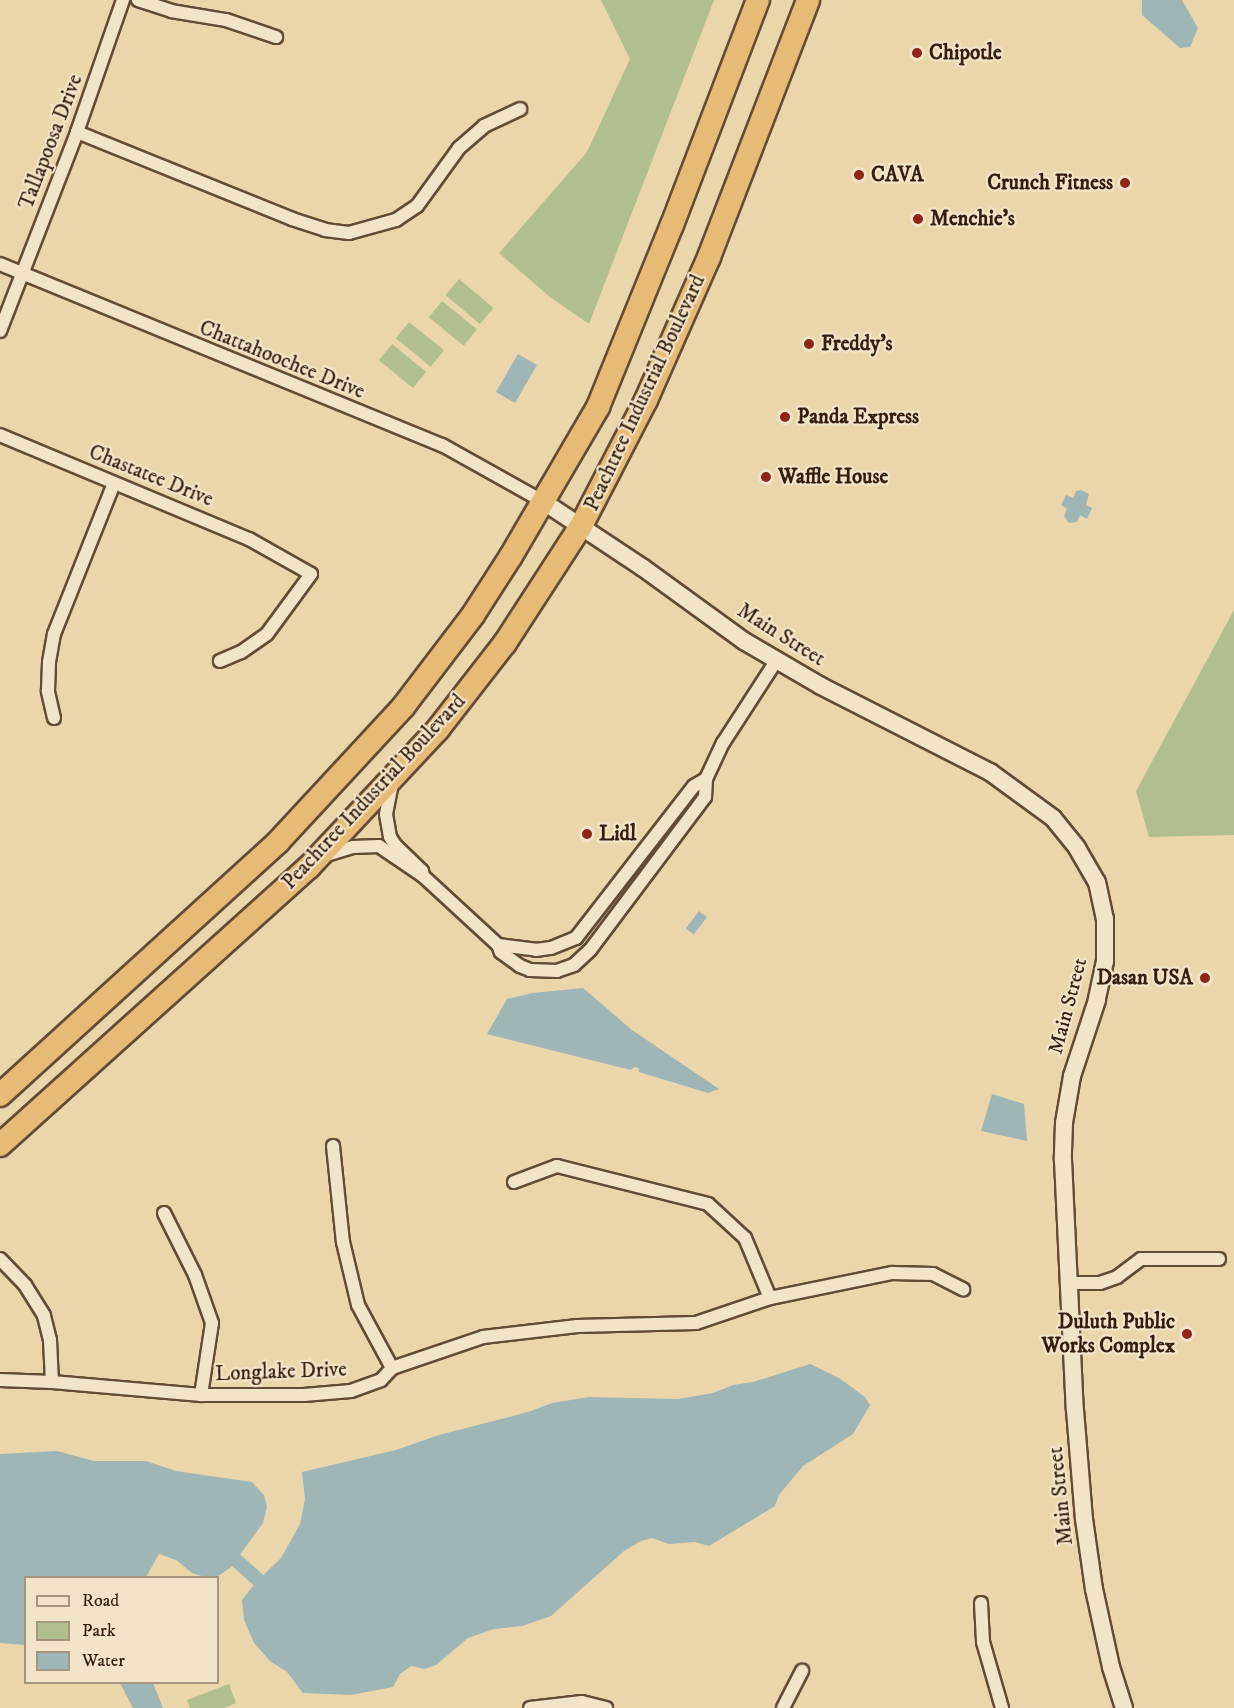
<!DOCTYPE html>
<html>
<head>
<meta charset="utf-8">
<style>
  body { margin:0 }
  #map { position:relative; width:1234px; height:1708px; overflow:hidden; background:#ebd6ac; font-family:"IM FELL DW Pica",serif }
  div>[style] { position:absolute }
  [style*='--x'] { left:calc(var(--x)*1px); top:calc(var(--y)*1px); width:calc(var(--w)*1px); rotate:calc(var(--a)*1deg) }
  .green>* { inset:0; background:#b1bf8f; transform-origin:0 0 }
  .water>* { inset:0; background:#9eb6b6; transform-origin:0 0 }
  .canal>* { height:14px; margin:-7px; padding:0 7px; transform-origin:7px; border-radius:7px; background:#9eb6b6 }
  .roads { filter:drop-shadow(2px 0 #634b36) drop-shadow(-2px 0 #634b36) drop-shadow(0 2px #634b36) drop-shadow(0 -2px #634b36) }
  .street>* { height:12px; margin:-6px; padding:0 6px; transform-origin:6px; border-radius:6px; background:#f2e4c9 }
  .secondary>* { height:16px; margin:-8px; padding:0 8px; transform-origin:8px; border-radius:8px; background:#f2e4c9 }
  .highway>* { height:22px; margin:-11px; padding:0 11px; transform-origin:11px; border-radius:11px; background:#e6bb76 }
  .dots>* { width:16px; height:16px; translate:-50% -50%; box-sizing:border-box; border:3px solid #f2e4c9; border-radius:50% }
  span { translate:-50% -50%; white-space:nowrap; text-align:center; line-height:1.15; -webkit-text-stroke:4.5px #f2e4c9; paint-order:stroke }
  .poi-label { font-size:21px; color:#361d0f; font-weight:700 }
  .left { translate:0 -50%; text-align:left }
  .right { translate:-100% -50%; text-align:right }
  .street-label { font-size:21px; color:#361d0f }
  .legend { position:absolute; left:24px; top:1576px; width:195px; height:108px; box-sizing:border-box; background:#f2e4c9; border:2px solid #a7947f; margin:0; padding:8px 10px; list-style:none; font-size:18px; color:#361d0f }
  .legend li { display:flex; align-items:center; gap:12px; height:30px }
  .legend b { width:30px; border:2px solid #a7947f }
</style>
</head>
<body>
<div id="map">
  <div class="green">
    <i style="clip-path:polygon(601px 0,714px 0,589px 324px,550px 297px,499px 253px,587px 152px,630px 59px)"></i>
    <i style="left:459px;top:279px;width:45px;height:21px;rotate:40deg"></i>
    <i style="left:442px;top:301px;width:45px;height:21px;rotate:39deg"></i>
    <i style="left:409px;top:322px;width:45px;height:21px;rotate:39deg"></i>
    <i style="left:392px;top:344px;width:44px;height:21px;rotate:39deg"></i>
    <i style="clip-path:polygon(1234px 610px,1234px 835px,1149px 837px,1136px 791px)"></i>
    <i style="clip-path:polygon(229px 1684px,236px 1703px,224px 1708px,190px 1708px,187px 1700px)"></i>
  </div>
  <div class="water">
    <i style="clip-path:polygon(1142px 0,1182px 0,1198px 28px,1190px 47px,1180px 48px,1142px 15px)"></i>
    <i style="left:518px;top:354px;width:22px;height:44px;rotate:30deg"></i>
    <i style="clip-path:polygon(1081px 490px,1089px 494px,1086px 505px,1092px 508px,1087px 519px,1080px 515px,1077px 522px,1069px 523px,1064px 516px,1067px 509px,1061px 505px,1066px 495px,1073px 498px,1076px 491px)"></i>
    <i style="left:699px;top:911px;width:10px;height:22px;rotate:37deg"></i>
    <i style="clip-path:polygon(583px 988px,632px 1030px,719px 1089px,708px 1093px,639px 1072px,639px 1068px,634px 1067px,631px 1070px,487px 1034px,507px 999px,532px 993px)"></i>
    <i style="clip-path:polygon(992px 1094px,1024px 1104px,1027px 1141px,981px 1131px)"></i>
    <i style="clip-path:polygon(810px 1364px,839px 1378px,865px 1397px,870px 1405px,853px 1434px,803px 1466px,779px 1495px,775px 1506px,709px 1546px,695px 1542px,669px 1544px,652px 1538px,641px 1541px,624px 1551px,551px 1616px,522px 1626px,494px 1629px,468px 1638px,436px 1665px,425px 1669px,411px 1666px,400px 1674px,393px 1687px,351px 1695px,303px 1693px,287px 1672px,270px 1661px,254px 1643px,244px 1620px,242px 1600px,258px 1580px,281px 1558px,300px 1524px,305px 1499px,302px 1472px,396px 1450px,439px 1435px,528px 1412px,552px 1403px,589px 1397px,678px 1399px,713px 1393px,733px 1385px,753px 1382px)"></i>
    <i style="clip-path:polygon(57px 1451px,94px 1461px,146px 1461px,176px 1471px,252px 1482px,264px 1495px,267px 1507px,263px 1523px,231px 1567px,217px 1577px,205px 1577px,192px 1573px,176px 1560px,159px 1554px,146px 1577px,26px 1578px,25px 1645px,0 1643px,0 1454px)"></i>
    <i style="clip-path:polygon(120px 1683px,153px 1683px,163px 1708px,133px 1708px)"></i>
  </div>
  <div class="canal">
    <i style="--x:236;--y:1560;--w:30;--a:42"></i>
  </div>
  <div class="roads">
    <div class="street">
      <i style="--x:138;--y:0;--w:35;--a:18"></i>
      <i style="--x:171;--y:11;--w:56;--a:9.3"></i>
      <i style="--x:226;--y:20;--w:53;--a:18.8"></i>
      <i style="--x:77;--y:132;--w:232;--a:22"></i>
      <i style="--x:292;--y:219;--w:35;--a:18"></i>
      <i style="--x:325;--y:230;--w:24;--a:7"></i>
      <i style="--x:349;--y:233;--w:49;--a:-15.5"></i>
      <i style="--x:396;--y:220;--w:25;--a:-34"></i>
      <i style="--x:417;--y:206;--w:72;--a:-54.1"></i>
      <i style="--x:459;--y:148;--w:33;--a:-41"></i>
      <i style="--x:484;--y:126;--w:40;--a:-25"></i>
      <i style="--x:0;--y:264;--w:478;--a:22.3"></i>
      <i style="--x:442;--y:445;--w:117;--a:29.2"></i>
      <i style="--x:0;--y:331;--w:213;--a:-68.8"></i>
      <i style="--x:77;--y:132;--w:140;--a:-70.8"></i>
      <i style="--x:0;--y:435;--w:270;--a:22.7"></i>
      <i style="--x:249;--y:539;--w:71;--a:29.4"></i>
      <i style="--x:311;--y:574;--w:74;--a:126.3"></i>
      <i style="--x:267;--y:634;--w:32;--a:145"></i>
      <i style="--x:241;--y:652;--w:23;--a:157"></i>
      <i style="--x:54;--y:718;--w:28;--a:-103"></i>
      <i style="--x:48;--y:691;--w:29;--a:-88"></i>
      <i style="--x:49;--y:662;--w:28;--a:-80"></i>
      <i style="--x:54;--y:634;--w:162;--a:-68.3"></i>
      <i style="--x:706;--y:779;--w:18;--a:93"></i>
      <i style="--x:705;--y:797;--w:191;--a:126.9"></i>
      <i style="--x:590;--y:950;--w:22;--a:137"></i>
      <i style="--x:574;--y:965;--w:18;--a:161"></i>
      <i style="--x:557;--y:971;--w:27;--a:-178"></i>
      <i style="--x:530;--y:970;--w:11;--a:-158"></i>
      <i style="--x:520;--y:966;--w:24;--a:-144"></i>
      <i style="--x:501;--y:952;--w:8;--a:-113"></i>
      <i style="--x:498;--y:945;--w:38;--a:7"></i>
      <i style="--x:536;--y:950;--w:15;--a:-8"></i>
      <i style="--x:551;--y:948;--w:27;--a:-22"></i>
      <i style="--x:576;--y:938;--w:192;--a:-52.2"></i>
      <i style="--x:694;--y:786;--w:14;--a:-30"></i>
      <i style="--x:706;--y:779;--w:40;--a:-65"></i>
      <i style="--x:723;--y:743;--w:98;--a:-57.1"></i>
      <i style="--x:323;--y:856;--w:31;--a:-17"></i>
      <i style="--x:353;--y:847;--w:26;--a:-2"></i>
      <i style="--x:379;--y:846;--w:53;--a:34.3"></i>
      <i style="--x:423;--y:876;--w:5;--a:-101"></i>
      <i style="--x:422;--y:871;--w:37;--a:-136"></i>
      <i style="--x:395;--y:845;--w:9;--a:-122"></i>
      <i style="--x:390;--y:837;--w:23;--a:-100"></i>
      <i style="--x:386;--y:814;--w:33;--a:-79"></i>
      <i style="--x:423;--y:876;--w:102;--a:42.6"></i>
      <i style="--x:333;--y:1146;--w:97;--a:84.1"></i>
      <i style="--x:343;--y:1242;--w:65;--a:76.6"></i>
      <i style="--x:358;--y:1305;--w:72;--a:61.6"></i>
      <i style="--x:514;--y:1182;--w:46;--a:-20.4"></i>
      <i style="--x:557;--y:1166;--w:156;--a:14.1"></i>
      <i style="--x:708;--y:1204;--w:50;--a:42.6"></i>
      <i style="--x:745;--y:1238;--w:65;--a:67.4"></i>
      <i style="--x:164;--y:1213;--w:69;--a:63.4"></i>
      <i style="--x:195;--y:1275;--w:51;--a:70.5"></i>
      <i style="--x:212;--y:1323;--w:73;--a:98.7"></i>
      <i style="--x:0;--y:1259;--w:36;--a:46"></i>
      <i style="--x:25;--y:1285;--w:36;--a:58"></i>
      <i style="--x:44;--y:1316;--w:25;--a:76"></i>
      <i style="--x:50;--y:1340;--w:42;--a:87.3"></i>
      <i style="--x:1071;--y:1283;--w:29;--a:0"></i>
      <i style="--x:1100;--y:1283;--w:18;--a:-19"></i>
      <i style="--x:1117;--y:1277;--w:30;--a:-37"></i>
      <i style="--x:1141;--y:1259;--w:78;--a:0"></i>
      <i style="--x:0;--y:1380;--w:52;--a:2.2"></i>
      <i style="--x:52;--y:1382;--w:150;--a:5"></i>
      <i style="--x:201;--y:1395;--w:103;--a:0"></i>
      <i style="--x:304;--y:1395;--w:47;--a:-4.9"></i>
      <i style="--x:351;--y:1391;--w:32;--a:-20"></i>
      <i style="--x:381;--y:1380;--w:16;--a:-47"></i>
      <i style="--x:392;--y:1368;--w:96;--a:-18.8"></i>
      <i style="--x:483;--y:1337;--w:95;--a:-6.7"></i>
      <i style="--x:577;--y:1326;--w:119;--a:-1.4"></i>
      <i style="--x:696;--y:1323;--w:78;--a:-18.7"></i>
      <i style="--x:770;--y:1298;--w:125;--a:-11.6"></i>
      <i style="--x:892;--y:1273;--w:41;--a:1.4"></i>
      <i style="--x:933;--y:1274;--w:34;--a:27"></i>
      <i style="--x:981;--y:1603;--w:39;--a:87"></i>
      <i style="--x:983;--y:1642;--w:69;--a:73.9"></i>
      <i style="--x:530;--y:1708;--w:52;--a:-6.6"></i>
      <i style="--x:582;--y:1702;--w:25;--a:14"></i>
      <i style="--x:783;--y:1708;--w:42;--a:-62.8"></i>
    </div>
    <div class="secondary">
      <i style="--x:544;--y:502;--w:118;--a:33.6"></i>
      <i style="--x:642;--y:567;--w:126;--a:36"></i>
      <i style="--x:744;--y:641;--w:89;--a:30.3"></i>
      <i style="--x:821;--y:686;--w:190;--a:27"></i>
      <i style="--x:990;--y:772;--w:78;--a:36.1"></i>
      <i style="--x:1053;--y:818;--w:38;--a:51"></i>
      <i style="--x:1077;--y:848;--w:39;--a:60"></i>
      <i style="--x:1097;--y:882;--w:38;--a:78"></i>
      <i style="--x:1105;--y:919;--w:42;--a:90"></i>
      <i style="--x:1105;--y:961;--w:40;--a:102"></i>
      <i style="--x:1097;--y:1000;--w:80;--a:108.2"></i>
      <i style="--x:1072;--y:1076;--w:48;--a:99.7"></i>
      <i style="--x:1064;--y:1123;--w:37;--a:92"></i>
      <i style="--x:1063;--y:1160;--w:250;--a:87.3"></i>
      <i style="--x:1075;--y:1410;--w:109;--a:85.3"></i>
      <i style="--x:1084;--y:1519;--w:71;--a:81.9"></i>
      <i style="--x:1094;--y:1589;--w:80;--a:77.7"></i>
      <i style="--x:1111;--y:1667;--w:43;--a:72.4"></i>
    </div>
    <div class="highway">
      <i style="--x:0;--y:1095;--w:376;--a:-42.3"></i>
      <i style="--x:278;--y:842;--w:184;--a:-47.2"></i>
      <i style="--x:403;--y:707;--w:116;--a:-52.7"></i>
      <i style="--x:473;--y:615;--w:70;--a:-57.2"></i>
      <i style="--x:511;--y:556;--w:173;--a:-59.7"></i>
      <i style="--x:598;--y:407;--w:196;--a:-67.9"></i>
      <i style="--x:672;--y:225;--w:241;--a:-69.1"></i>
      <i style="--x:0;--y:1145;--w:416;--a:-42"></i>
      <i style="--x:309;--y:867;--w:189;--a:-46.9"></i>
      <i style="--x:438;--y:729;--w:109;--a:-52.1"></i>
      <i style="--x:505;--y:643;--w:140;--a:-57"></i>
      <i style="--x:581;--y:526;--w:142;--a:-62.7"></i>
      <i style="--x:646;--y:400;--w:156;--a:-66.2"></i>
      <i style="--x:709;--y:257;--w:275;--a:-68.9"></i>
    </div>
  </div>
  <div class="dots">
    <i style="left:917px;top:53px;background:#8f2418"></i>
    <i style="left:859px;top:175px;background:#8f2418"></i>
    <i style="left:1125px;top:183px;background:#8f2418"></i>
    <i style="left:918px;top:219px;background:#8f2418"></i>
    <i style="left:809px;top:344px;background:#8f2418"></i>
    <i style="left:785px;top:417px;background:#8f2418"></i>
    <i style="left:766px;top:477px;background:#8f2418"></i>
    <i style="left:587px;top:834px;background:#8f2418"></i>
    <i style="left:1205px;top:978px;background:#8f2418"></i>
    <i style="left:1187px;top:1334px;background:#8f2418"></i>
  </div>
  <div class="poi-label">
    <span class="left" style="left:929px;top:53px">Chipotle</span>
    <span class="left" style="left:871px;top:175px">CAVA</span>
    <span class="right" style="left:1113px;top:183px">Crunch Fitness</span>
    <span class="left" style="left:930px;top:219px">Menchie's</span>
    <span class="left" style="left:821px;top:344px">Freddy's</span>
    <span class="left" style="left:797px;top:417px">Panda Express</span>
    <span class="left" style="left:778px;top:477px">Waffle House</span>
    <span class="left" style="left:599px;top:834px">Lidl</span>
    <span class="right" style="left:1193px;top:978px">Dasan USA</span>
    <span class="right" style="left:1175px;top:1334px">Duluth Public<br>Works Complex</span>
  </div>
  <div class="street-label">
    <span style="left:51px;top:142px;rotate:-69deg">Tallapoosa Drive</span>
    <span style="left:282px;top:360px;rotate:22deg">Chattahoochee Drive</span>
    <span style="left:645px;top:393px;rotate:-65deg">Peachtree Industrial Boulevard</span>
    <span style="left:151px;top:476px;rotate:22deg">Chastatee Drive</span>
    <span style="left:781px;top:635px;rotate:32deg">Main Street</span>
    <span style="left:374px;top:792px;rotate:-47deg">Peachtree Industrial Boulevard</span>
    <span style="left:1068px;top:1006px;rotate:-75deg">Main Street</span>
    <span style="left:281px;top:1372px;rotate:-2deg">Longlake Drive</span>
    <span style="left:1061px;top:1496px;rotate:-96deg">Main Street</span>
  </div>
  <ul class="legend">
  <li><b style="height:8px;background:#f2e4c9"></b>Road</li>
  <li><b style="height:16px;background:#b1bf8f"></b>Park</li>
  <li><b style="height:16px;background:#9eb6b6"></b>Water</li>
  </ul>
</div>
</body>
</html>
